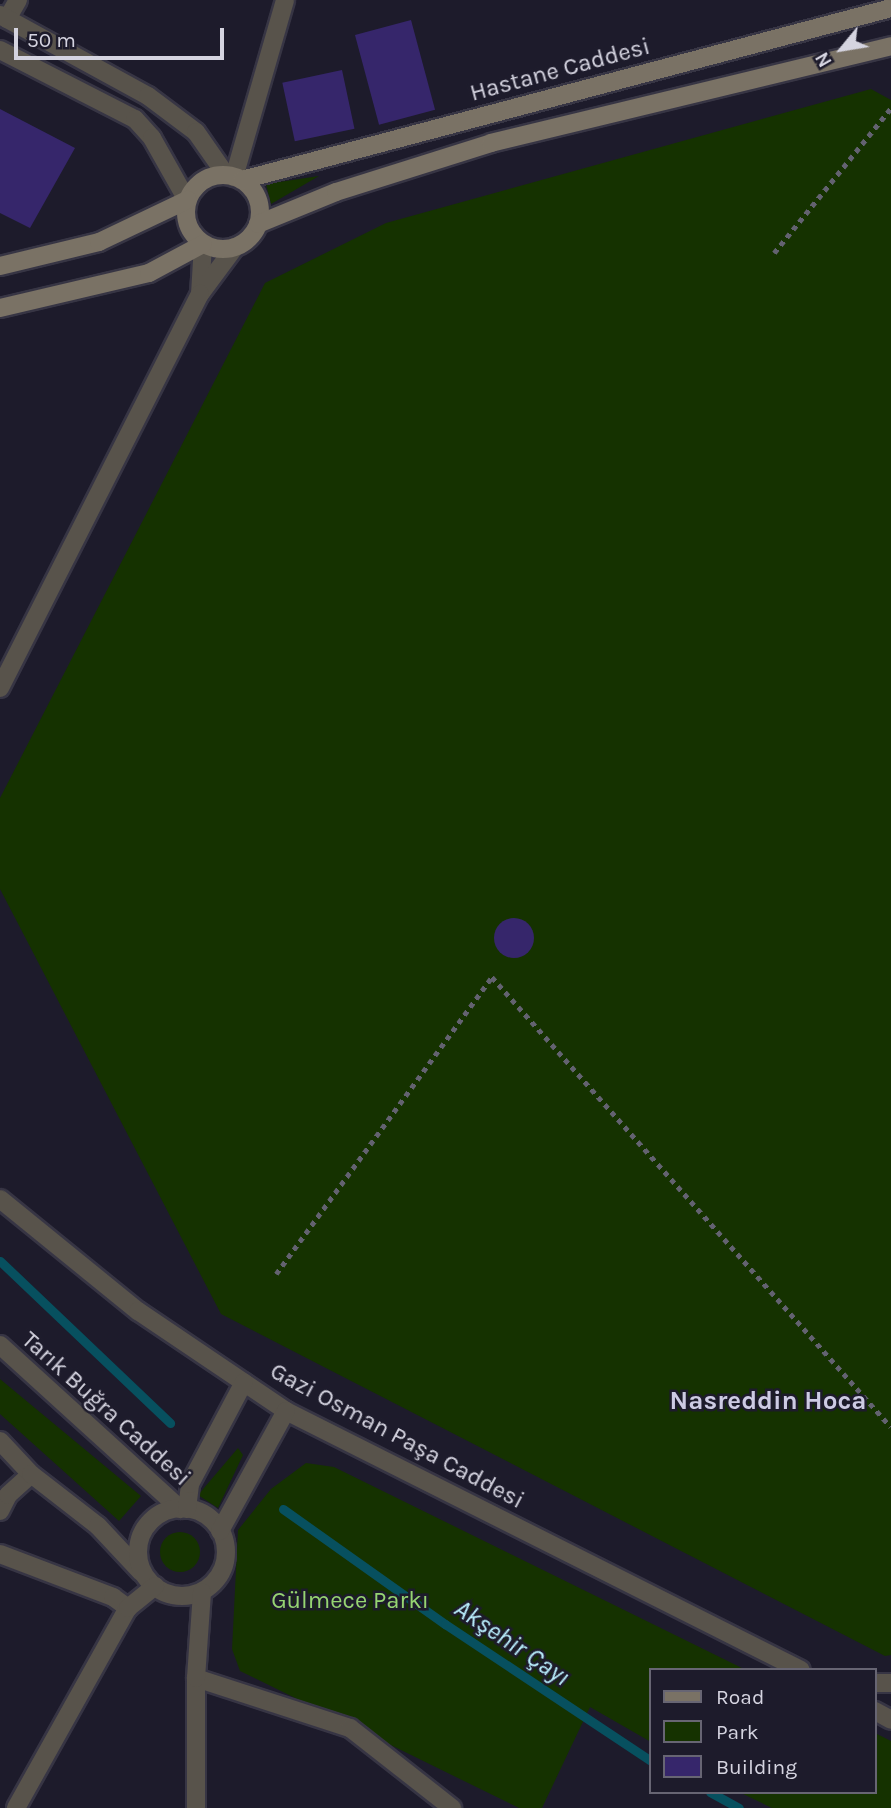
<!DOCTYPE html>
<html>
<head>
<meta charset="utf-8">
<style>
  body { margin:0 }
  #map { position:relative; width:891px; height:1808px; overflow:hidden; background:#1d1b2b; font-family:Karla,sans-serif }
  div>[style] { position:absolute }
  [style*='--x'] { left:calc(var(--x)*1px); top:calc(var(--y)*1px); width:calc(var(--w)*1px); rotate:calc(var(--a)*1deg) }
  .green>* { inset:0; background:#153200 }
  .round { border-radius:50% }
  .stream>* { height:9px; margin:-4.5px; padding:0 4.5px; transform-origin:4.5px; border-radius:4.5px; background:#07505f }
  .building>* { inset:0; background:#36266b; transform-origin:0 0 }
  .path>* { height:4.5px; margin-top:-2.25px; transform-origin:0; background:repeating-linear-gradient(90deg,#636270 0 5px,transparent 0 10px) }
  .roads { filter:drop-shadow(2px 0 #373544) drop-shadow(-2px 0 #373544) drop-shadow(0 2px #373544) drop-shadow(0 -2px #373544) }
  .minor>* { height:18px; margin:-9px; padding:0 9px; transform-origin:9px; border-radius:9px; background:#58534b }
  .tertiary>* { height:18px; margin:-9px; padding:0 9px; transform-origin:9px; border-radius:9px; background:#58534b }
  .tertiary>.ring { margin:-9px; padding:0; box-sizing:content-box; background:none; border:18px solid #58534b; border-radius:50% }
  .secondary>* { height:18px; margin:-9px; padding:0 9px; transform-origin:9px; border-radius:9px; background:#7a7265 }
  .secondary>.ring { margin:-9px; padding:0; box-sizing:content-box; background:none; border:18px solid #7a7265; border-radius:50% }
  span { translate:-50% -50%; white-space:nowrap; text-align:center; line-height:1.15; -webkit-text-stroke:5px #1d1b2b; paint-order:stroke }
  .street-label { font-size:24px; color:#d5d4e0 }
  .park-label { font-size:24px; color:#96d472 }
  .neighbourhood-label { font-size:26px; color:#cdcbe3; font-weight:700 }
  .water-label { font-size:26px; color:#b9eefd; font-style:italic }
  .legend { position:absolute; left:649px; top:1668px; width:228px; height:126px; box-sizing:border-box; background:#1d1b2b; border:2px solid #676573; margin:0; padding:9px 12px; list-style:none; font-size:21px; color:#d5d4e0 }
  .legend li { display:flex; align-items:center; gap:14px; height:35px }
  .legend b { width:35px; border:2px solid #676573 }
  .north { position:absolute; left:807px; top:14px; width:70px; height:70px; -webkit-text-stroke:5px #1d1b2b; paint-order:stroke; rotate:240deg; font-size:19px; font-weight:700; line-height:28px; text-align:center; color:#d5d4e0 }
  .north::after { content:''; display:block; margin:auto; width:24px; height:32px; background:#d5d4e0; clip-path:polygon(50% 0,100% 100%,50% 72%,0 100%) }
  .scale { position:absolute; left:14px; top:28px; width:210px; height:32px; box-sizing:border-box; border:4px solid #d5d4e0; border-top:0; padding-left:9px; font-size:21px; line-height:24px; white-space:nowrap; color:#d5d4e0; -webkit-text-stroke:5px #1d1b2b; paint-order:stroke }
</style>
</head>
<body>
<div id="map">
  <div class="green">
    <i style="clip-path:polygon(871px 89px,891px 100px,891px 1655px,885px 1656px,221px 1314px,0 889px,0 798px,265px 283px,386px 223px)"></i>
    <i style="clip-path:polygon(319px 176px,271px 204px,266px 184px)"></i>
    <i style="clip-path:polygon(0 1379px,141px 1496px,119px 1521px,0 1414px)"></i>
    <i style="clip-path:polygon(238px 1448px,243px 1455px,218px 1508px,198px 1495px)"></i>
    <i style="clip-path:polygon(306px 1463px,334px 1467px,746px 1670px,651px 1670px,651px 1742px,590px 1707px,542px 1808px,519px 1808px,240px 1671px,232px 1649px,238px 1530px,271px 1489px)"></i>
    <i class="round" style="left:160px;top:1532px;width:40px;height:40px"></i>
    <i style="clip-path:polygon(875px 1733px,891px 1741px,891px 1808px,772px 1808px,739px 1792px,875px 1792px)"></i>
  </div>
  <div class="stream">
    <i style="--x:0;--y:1261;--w:235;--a:43.6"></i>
    <i style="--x:283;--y:1509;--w:199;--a:35.4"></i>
    <i style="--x:445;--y:1624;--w:247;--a:33.6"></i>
    <i style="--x:710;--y:1792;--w:33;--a:29"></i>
  </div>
  <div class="building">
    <i style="left:411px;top:20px;width:93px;height:58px;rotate:75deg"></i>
    <i style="left:342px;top:70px;width:60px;height:61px;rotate:78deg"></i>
    <i style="clip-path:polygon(0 109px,75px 148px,30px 228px,0 213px)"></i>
    <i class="round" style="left:494px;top:918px;width:40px;height:40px"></i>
  </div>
  <div class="path">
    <i style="--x:774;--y:253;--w:186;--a:-51.1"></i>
    <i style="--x:276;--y:1274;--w:367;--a:-54"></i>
    <i style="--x:492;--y:977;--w:601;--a:48.44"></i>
  </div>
  <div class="roads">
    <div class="minor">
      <i style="--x:7;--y:19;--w:22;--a:-60"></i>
      <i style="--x:234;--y:177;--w:184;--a:-73.9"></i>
      <i style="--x:203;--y:244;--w:50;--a:93.4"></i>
      <i style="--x:200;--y:294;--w:59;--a:-53.3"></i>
      <i style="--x:0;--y:688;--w:442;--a:-63.1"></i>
      <i style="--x:0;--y:1511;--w:18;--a:-63"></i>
      <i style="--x:8;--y:1495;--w:31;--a:-42"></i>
      <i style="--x:0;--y:1554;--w:121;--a:20.8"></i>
      <i style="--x:113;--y:1597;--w:19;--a:36"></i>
      <i style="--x:196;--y:1678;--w:162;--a:18"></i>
      <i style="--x:350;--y:1728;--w:130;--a:38.1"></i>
    </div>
    <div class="tertiary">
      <i style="--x:0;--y:15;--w:169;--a:28.7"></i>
      <i style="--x:148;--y:96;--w:60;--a:36.9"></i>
      <i style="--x:196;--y:132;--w:52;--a:55.1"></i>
      <i style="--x:0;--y:50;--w:152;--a:27.1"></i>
      <i style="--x:135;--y:119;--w:25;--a:48"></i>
      <i style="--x:152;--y:138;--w:71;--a:60.6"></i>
      <i style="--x:0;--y:1199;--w:178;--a:39.1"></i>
      <i style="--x:138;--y:1311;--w:179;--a:34"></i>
      <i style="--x:286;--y:1411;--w:576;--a:26.7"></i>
      <i style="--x:0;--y:1345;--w:244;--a:42.3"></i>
      <i style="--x:0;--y:1441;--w:45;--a:46.8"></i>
      <i style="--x:31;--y:1474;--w:85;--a:37.8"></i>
      <i style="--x:98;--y:1526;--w:63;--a:46.9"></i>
      <i class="ring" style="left:138px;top:1508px;width:70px;height:70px"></i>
      <i style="--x:187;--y:1509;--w:25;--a:-83"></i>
      <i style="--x:190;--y:1484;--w:115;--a:-62.1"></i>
      <i style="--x:220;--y:1531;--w:137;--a:-61.2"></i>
      <i style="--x:875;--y:1683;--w:16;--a:0"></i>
      <i style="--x:875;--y:1711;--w:18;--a:29"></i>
      <i style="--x:16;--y:1808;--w:229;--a:-60.8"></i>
      <i style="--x:128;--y:1608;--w:35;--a:-39"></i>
      <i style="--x:196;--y:1808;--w:130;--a:-90"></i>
      <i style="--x:196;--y:1678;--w:86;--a:-86"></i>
    </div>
    <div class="secondary">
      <i class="ring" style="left:186px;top:175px;width:56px;height:56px"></i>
      <i style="--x:242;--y:180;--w:671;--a:-14.84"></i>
      <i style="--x:258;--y:224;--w:84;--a:-22.3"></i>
      <i style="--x:336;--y:192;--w:163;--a:-17.5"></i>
      <i style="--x:491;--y:143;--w:412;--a:-13.6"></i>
      <i style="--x:0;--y:266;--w:102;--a:-13.6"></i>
      <i style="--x:99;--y:242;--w:98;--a:-25.5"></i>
      <i style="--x:0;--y:308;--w:153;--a:-13.2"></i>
      <i style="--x:149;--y:273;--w:61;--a:-28.2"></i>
    </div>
  </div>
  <div class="street-label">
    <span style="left:560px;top:70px;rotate:-15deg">Hastane Caddesi</span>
    <span style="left:106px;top:1409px;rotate:42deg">Tarık Buğra Caddesi</span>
    <span style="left:397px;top:1436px;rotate:28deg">Gazi Osman Paşa Caddesi</span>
  </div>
  <div class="park-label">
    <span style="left:350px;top:1601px">Gülmece Parkı</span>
  </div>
  <div class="neighbourhood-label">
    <span style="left:768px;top:1401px">Nasreddin Hoca</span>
  </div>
  <div class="water-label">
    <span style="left:512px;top:1643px;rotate:34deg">Akşehir Çayı</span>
  </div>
  <ul class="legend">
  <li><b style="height:9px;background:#7a7265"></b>Road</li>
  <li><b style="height:19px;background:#153200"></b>Park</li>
  <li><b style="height:19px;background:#36266b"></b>Building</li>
  </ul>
  <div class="north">N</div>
  <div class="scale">50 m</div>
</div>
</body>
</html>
